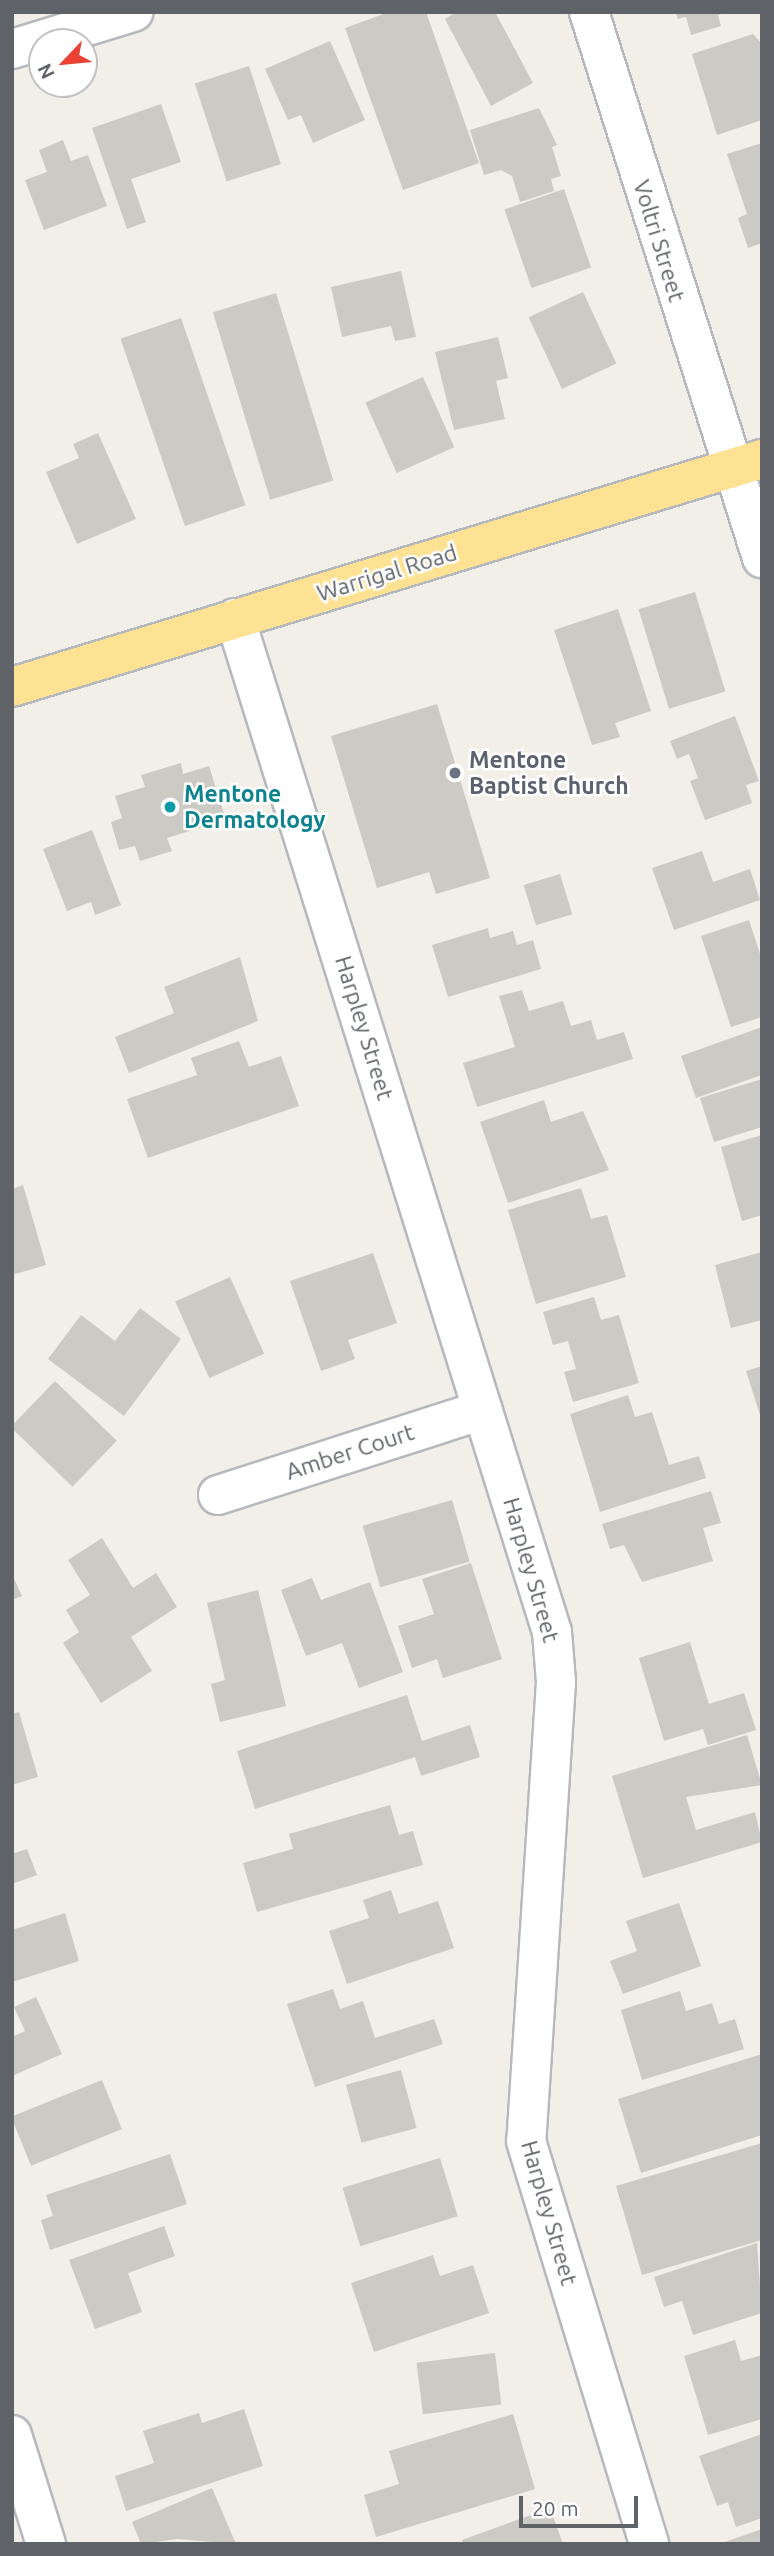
<!DOCTYPE html>
<html>
<head>
<meta charset="utf-8">
<style>
  body { margin:0 }
  #map { position:relative; width:774px; height:2556px; overflow:hidden; background:#f1efe8; font-family:Ubuntu,sans-serif }
  div>[style] { position:absolute }
  [style*='--x'] { left:calc(var(--x)*1px); top:calc(var(--y)*1px); width:calc(var(--w)*1px); rotate:calc(var(--a)*1deg) }
  .building>* { inset:0; background:#cccac5; transform-origin:0 0 }
  .roads { filter:drop-shadow(2px 0 #b5b8bc) drop-shadow(-2px 0 #b5b8bc) drop-shadow(0 2px #b5b8bc) drop-shadow(0 -2px #b5b8bc) }
  .street>* { height:38px; margin:-19px; padding:0 19px; transform-origin:19px; border-radius:19px; background:#fff }
  .highway>* { height:38px; margin:-19px; padding:0 19px; transform-origin:19px; border-radius:19px; background:#fde293 }
  .dots>* { width:19px; height:19px; translate:-50% -50%; box-sizing:border-box; border:4px solid #fff; border-radius:50% }
  span { translate:-50% -50%; white-space:nowrap; text-align:center; line-height:1.15; -webkit-text-stroke:5px #fff; paint-order:stroke }
  .street-label { font-size:23px; color:#5f6368 }
  .worship-label { font-size:23px; color:#5b616d; font-weight:700 }
  .left { translate:0 -50%; text-align:left }
  .culture-label { font-size:23px; color:#0d838f; font-weight:700 }
  .frame { position:absolute; inset:0; border:14px solid #5f6368; pointer-events:none }
  .north { position:absolute; left:28px; top:28px; width:70px; height:70px; box-sizing:border-box; background:#fff; border:2px solid #bfc1c3; border-radius:50%; rotate:244deg; font-size:19px; font-weight:700; line-height:28px; text-align:center; color:#5f6368 }
  .north::after { content:''; display:block; margin:auto; width:24px; height:32px; background:#ea4335; clip-path:polygon(50% 0,100% 100%,50% 72%,0 100%) }
  .scale { position:absolute; left:519px; top:2496px; width:119px; height:32px; box-sizing:border-box; border:4px solid #5f6368; border-top:0; padding-left:9px; font-size:21px; line-height:24px; white-space:nowrap; color:#5f6368; -webkit-text-stroke:5px #fff; paint-order:stroke }
</style>
</head>
<body>
<div id="map">
  <div class="building">
    <i style="clip-path:polygon(389px 12px,426px 12px,479px 163px,403px 190px,345px 28px)"></i>
    <i style="clip-path:polygon(456px 12px,495px 12px,533px 83px,491px 106px,445px 19px)"></i>
    <i style="clip-path:polygon(675px 12px,724px 12px,724px 13px,718px 15px,721px 26px,691px 35px,686px 17px,678px 19px)"></i>
    <i style="clip-path:polygon(753px 34px,762px 44px,762px 120px,717px 135px,692px 54px)"></i>
    <i style="clip-path:polygon(330px 41px,365px 120px,313px 143px,301px 115px,288px 120px,265px 69px)"></i>
    <i style="left:249px;top:66px;width:103px;height:57px;rotate:72deg"></i>
    <i style="clip-path:polygon(161px 104px,181px 162px,131px 179px,146px 222px,127px 229px,92px 128px)"></i>
    <i style="clip-path:polygon(539px 108px,557px 145px,552px 147px,561px 176px,551px 179px,554px 191px,520px 202px,512px 176px,501px 170px,484px 175px,470px 130px)"></i>
    <i style="clip-path:polygon(63px 140px,71px 161px,88px 155px,107px 206px,44px 230px,25px 180px,47px 172px,39px 150px)"></i>
    <i style="clip-path:polygon(762px 143px,762px 243px,748px 248px,738px 218px,747px 214px,727px 154px)"></i>
    <i style="left:564px;top:189px;width:83px;height:63px;rotate:71deg"></i>
    <i style="clip-path:polygon(401px 271px,416px 337px,395px 341px,391px 326px,342px 337px,331px 287px)"></i>
    <i style="left:583px;top:292px;width:79px;height:60px;rotate:65deg"></i>
    <i style="left:276px;top:293px;width:196px;height:66px;rotate:73deg"></i>
    <i style="left:181px;top:318px;width:198px;height:64px;rotate:71deg"></i>
    <i style="clip-path:polygon(498px 337px,508px 378px,496px 381px,505px 419px,454px 430px,435px 352px)"></i>
    <i style="left:423px;top:377px;width:77px;height:63px;rotate:66deg"></i>
    <i style="clip-path:polygon(98px 433px,136px 519px,77px 544px,46px 472px,79px 458px,73px 444px)"></i>
    <i style="left:695px;top:592px;width:104px;height:59px;rotate:73deg"></i>
    <i style="clip-path:polygon(618px 609px,651px 711px,615px 723px,620px 737px,592px 745px,554px 630px)"></i>
    <i style="clip-path:polygon(437px 704px,490px 878px,436px 894px,429px 872px,377px 888px,331px 736px)"></i>
    <i style="clip-path:polygon(735px 716px,759px 781px,746px 785px,752px 803px,705px 820px,690px 781px,698px 778px,689px 754px,677px 759px,670px 741px)"></i>
    <i style="clip-path:polygon(181px 763px,183px 774px,209px 766px,226px 820px,167px 838px,172px 851px,140px 861px,135px 846px,119px 850px,111px 822px,122px 818px,115px 796px,145px 787px,141px 775px)"></i>
    <i style="clip-path:polygon(92px 830px,121px 905px,95px 915px,91px 902px,67px 911px,43px 849px)"></i>
    <i style="clip-path:polygon(702px 851px,713px 882px,750px 869px,760px 900px,674px 930px,652px 868px)"></i>
    <i style="left:560px;top:874px;width:42px;height:38px;rotate:73deg"></i>
    <i style="clip-path:polygon(749px 920px,762px 960px,762px 1017px,731px 1027px,701px 936px)"></i>
    <i style="clip-path:polygon(488px 928px,490px 938px,513px 931px,517px 945px,533px 940px,541px 969px,448px 997px,432px 945px)"></i>
    <i style="clip-path:polygon(240px 957px,258px 1021px,129px 1073px,115px 1037px,174px 1013px,164px 987px)"></i>
    <i style="clip-path:polygon(522px 990px,529px 1011px,563px 1001px,571px 1026px,591px 1020px,597px 1040px,624px 1032px,633px 1059px,477px 1107px,463px 1063px,515px 1047px,499px 996px)"></i>
    <i style="clip-path:polygon(762px 1027px,762px 1075px,696px 1098px,681px 1056px)"></i>
    <i style="clip-path:polygon(239px 1041px,249px 1067px,281px 1056px,299px 1106px,148px 1158px,127px 1099px,197px 1075px,191px 1058px)"></i>
    <i style="clip-path:polygon(762px 1079px,762px 1127px,714px 1142px,700px 1098px)"></i>
    <i style="clip-path:polygon(544px 1100px,551px 1122px,583px 1111px,609px 1170px,508px 1203px,480px 1122px)"></i>
    <i style="clip-path:polygon(762px 1135px,762px 1215px,742px 1221px,721px 1147px)"></i>
    <i style="clip-path:polygon(23px 1185px,46px 1265px,12px 1275px,12px 1189px)"></i>
    <i style="clip-path:polygon(581px 1188px,591px 1219px,607px 1215px,626px 1277px,536px 1304px,508px 1210px)"></i>
    <i style="clip-path:polygon(762px 1252px,762px 1320px,731px 1328px,715px 1265px)"></i>
    <i style="clip-path:polygon(373px 1253px,397px 1323px,348px 1340px,355px 1359px,321px 1371px,290px 1281px)"></i>
    <i style="left:230px;top:1277px;width:84px;height:60px;rotate:66deg"></i>
    <i style="clip-path:polygon(594px 1297px,601px 1320px,619px 1315px,639px 1383px,573px 1402px,564px 1372px,576px 1369px,568px 1341px,553px 1345px,543px 1312px)"></i>
    <i style="clip-path:polygon(140px 1308px,181px 1339px,124px 1416px,48px 1359px,81px 1315px,115px 1341px)"></i>
    <i style="clip-path:polygon(762px 1366px,762px 1418px,761px 1418px,746px 1371px)"></i>
    <i style="left:55px;top:1381px;width:86px;height:64px;rotate:44deg"></i>
    <i style="clip-path:polygon(628px 1395px,635px 1417px,652px 1412px,669px 1465px,699px 1456px,706px 1478px,600px 1512px,570px 1414px)"></i>
    <i style="clip-path:polygon(711px 1491px,721px 1523px,703px 1528px,713px 1561px,642px 1582px,624px 1545px,610px 1549px,602px 1524px)"></i>
    <i style="left:452px;top:1500px;width:64px;height:93px;rotate:74deg"></i>
    <i style="clip-path:polygon(102px 1538px,133px 1588px,156px 1573px,177px 1607px,131px 1637px,152px 1671px,101px 1703px,63px 1643px,79px 1632px,66px 1610px,90px 1595px,68px 1560px)"></i>
    <i style="clip-path:polygon(471px 1563px,502px 1659px,443px 1678px,437px 1659px,412px 1668px,398px 1626px,434px 1614px,422px 1579px)"></i>
    <i style="clip-path:polygon(12px 1574px,22px 1596px,12px 1600px)"></i>
    <i style="clip-path:polygon(312px 1578px,321px 1600px,370px 1582px,403px 1672px,359px 1688px,342px 1643px,306px 1656px,281px 1590px)"></i>
    <i style="clip-path:polygon(258px 1590px,286px 1706px,220px 1722px,211px 1684px,225px 1680px,207px 1603px)"></i>
    <i style="clip-path:polygon(690px 1642px,709px 1704px,744px 1693px,756px 1730px,708px 1745px,703px 1729px,664px 1741px,639px 1658px)"></i>
    <i style="clip-path:polygon(407px 1695px,422px 1741px,470px 1725px,480px 1757px,421px 1776px,415px 1757px,255px 1809px,237px 1751px)"></i>
    <i style="clip-path:polygon(19px 1712px,38px 1777px,12px 1785px,12px 1714px)"></i>
    <i style="clip-path:polygon(747px 1735px,762px 1785px,686px 1797px,696px 1830px,755px 1812px,762px 1842px,643px 1878px,612px 1776px)"></i>
    <i style="clip-path:polygon(390px 1805px,399px 1835px,413px 1831px,423px 1865px,257px 1912px,243px 1863px,293px 1849px,289px 1834px)"></i>
    <i style="clip-path:polygon(27px 1849px,37px 1875px,12px 1884px,12px 1854px)"></i>
    <i style="clip-path:polygon(391px 1890px,399px 1914px,438px 1901px,454px 1948px,347px 1984px,329px 1931px,369px 1918px,363px 1900px)"></i>
    <i style="clip-path:polygon(679px 1903px,701px 1966px,623px 1994px,610px 1961px,637px 1951px,626px 1921px)"></i>
    <i style="clip-path:polygon(65px 1913px,79px 1961px,12px 1982px,12px 1930px)"></i>
    <i style="clip-path:polygon(333px 1989px,340px 2009px,363px 2001px,375px 2038px,434px 2019px,443px 2044px,315px 2087px,287px 2004px)"></i>
    <i style="clip-path:polygon(680px 1991px,686px 2011px,712px 2003px,719px 2024px,735px 2019px,744px 2049px,642px 2080px,621px 2010px)"></i>
    <i style="clip-path:polygon(36px 1997px,62px 2054px,12px 2076px,12px 2037px,25px 2031px,14px 2007px)"></i>
    <i style="clip-path:polygon(762px 2054px,762px 2135px,641px 2173px,618px 2099px)"></i>
    <i style="left:401px;top:2070px;width:60px;height:57px;rotate:75deg"></i>
    <i style="left:102px;top:2080px;width:53px;height:98px;rotate:68deg"></i>
    <i style="clip-path:polygon(762px 2143px,762px 2240px,642px 2275px,616px 2186px)"></i>
    <i style="clip-path:polygon(170px 2154px,187px 2204px,50px 2250px,41px 2220px,53px 2216px,46px 2195px)"></i>
    <i style="left:440px;top:2158px;width:61px;height:102px;rotate:73deg"></i>
    <i style="clip-path:polygon(164px 2226px,175px 2256px,128px 2273px,142px 2312px,95px 2329px,69px 2260px)"></i>
    <i style="clip-path:polygon(757px 2243px,762px 2313px,693px 2335px,682px 2301px,664px 2307px,654px 2277px)"></i>
    <i style="clip-path:polygon(433px 2255px,440px 2276px,473px 2265px,489px 2313px,374px 2352px,351px 2283px)"></i>
    <i style="clip-path:polygon(735px 2340px,741px 2361px,762px 2355px,762px 2419px,708px 2435px,684px 2356px)"></i>
    <i style="left:495px;top:2353px;width:52px;height:79px;rotate:83deg"></i>
    <i style="clip-path:polygon(244px 2409px,263px 2466px,126px 2511px,115px 2476px,154px 2463px,143px 2431px,199px 2413px,202px 2423px)"></i>
    <i style="clip-path:polygon(513px 2414px,535px 2489px,376px 2537px,364px 2495px,399px 2484px,389px 2451px)"></i>
    <i style="clip-path:polygon(762px 2434px,762px 2518px,736px 2527px,728px 2502px,717px 2506px,699px 2456px)"></i>
    <i style="clip-path:polygon(212px 2488px,236px 2544px,177px 2539px,141px 2544px,132px 2522px)"></i>
    <i style="clip-path:polygon(550px 2508px,563px 2544px,464px 2544px,462px 2540px)"></i>
    <i style="clip-path:polygon(762px 2529px,762px 2544px,722px 2544px,722px 2543px)"></i>
  </div>
  <div class="roads">
    <div class="street">
      <i style="--x:589;--y:12;--w:573;--a:72.42"></i>
      <i style="--x:12;--y:49;--w:127;--a:-17"></i>
      <i style="--x:235;--y:618;--w:1062;--a:72.64"></i>
      <i style="--x:552;--y:1632;--w:50;--a:85.4"></i>
      <i style="--x:556;--y:1682;--w:460;--a:93.7"></i>
      <i style="--x:526;--y:2141;--w:421;--a:73"></i>
      <i style="--x:218;--y:1495;--w:278;--a:-17.8"></i>
      <i style="--x:12;--y:2435;--w:114;--a:72.7"></i>
    </div>
    <div class="highway">
      <i style="--x:12;--y:687;--w:784;--a:-16.91"></i>
    </div>
  </div>
  <div class="dots">
    <i style="left:455px;top:773px;background:#6b7280"></i>
    <i style="left:170px;top:807px;background:#0f9aa8"></i>
  </div>
  <div class="street-label">
    <span style="left:659px;top:241px;rotate:73deg">Voltri Street</span>
    <span style="left:387px;top:573px;rotate:-17deg">Warrigal Road</span>
    <span style="left:364px;top:1028px;rotate:73deg">Harpley Street</span>
    <span style="left:350px;top:1452px;rotate:-18deg">Amber Court</span>
    <span style="left:531px;top:1570px;rotate:74deg">Harpley Street</span>
    <span style="left:549px;top:2213px;rotate:74deg">Harpley Street</span>
  </div>
  <div class="worship-label">
    <span class="left" style="left:469px;top:773px">Mentone<br>Baptist Church</span>
  </div>
  <div class="culture-label">
    <span class="left" style="left:184px;top:807px">Mentone<br>Dermatology</span>
  </div>
  <div class="frame"></div>
  <div class="north">N</div>
  <div class="scale">20 m</div>
</div>
</body>
</html>
